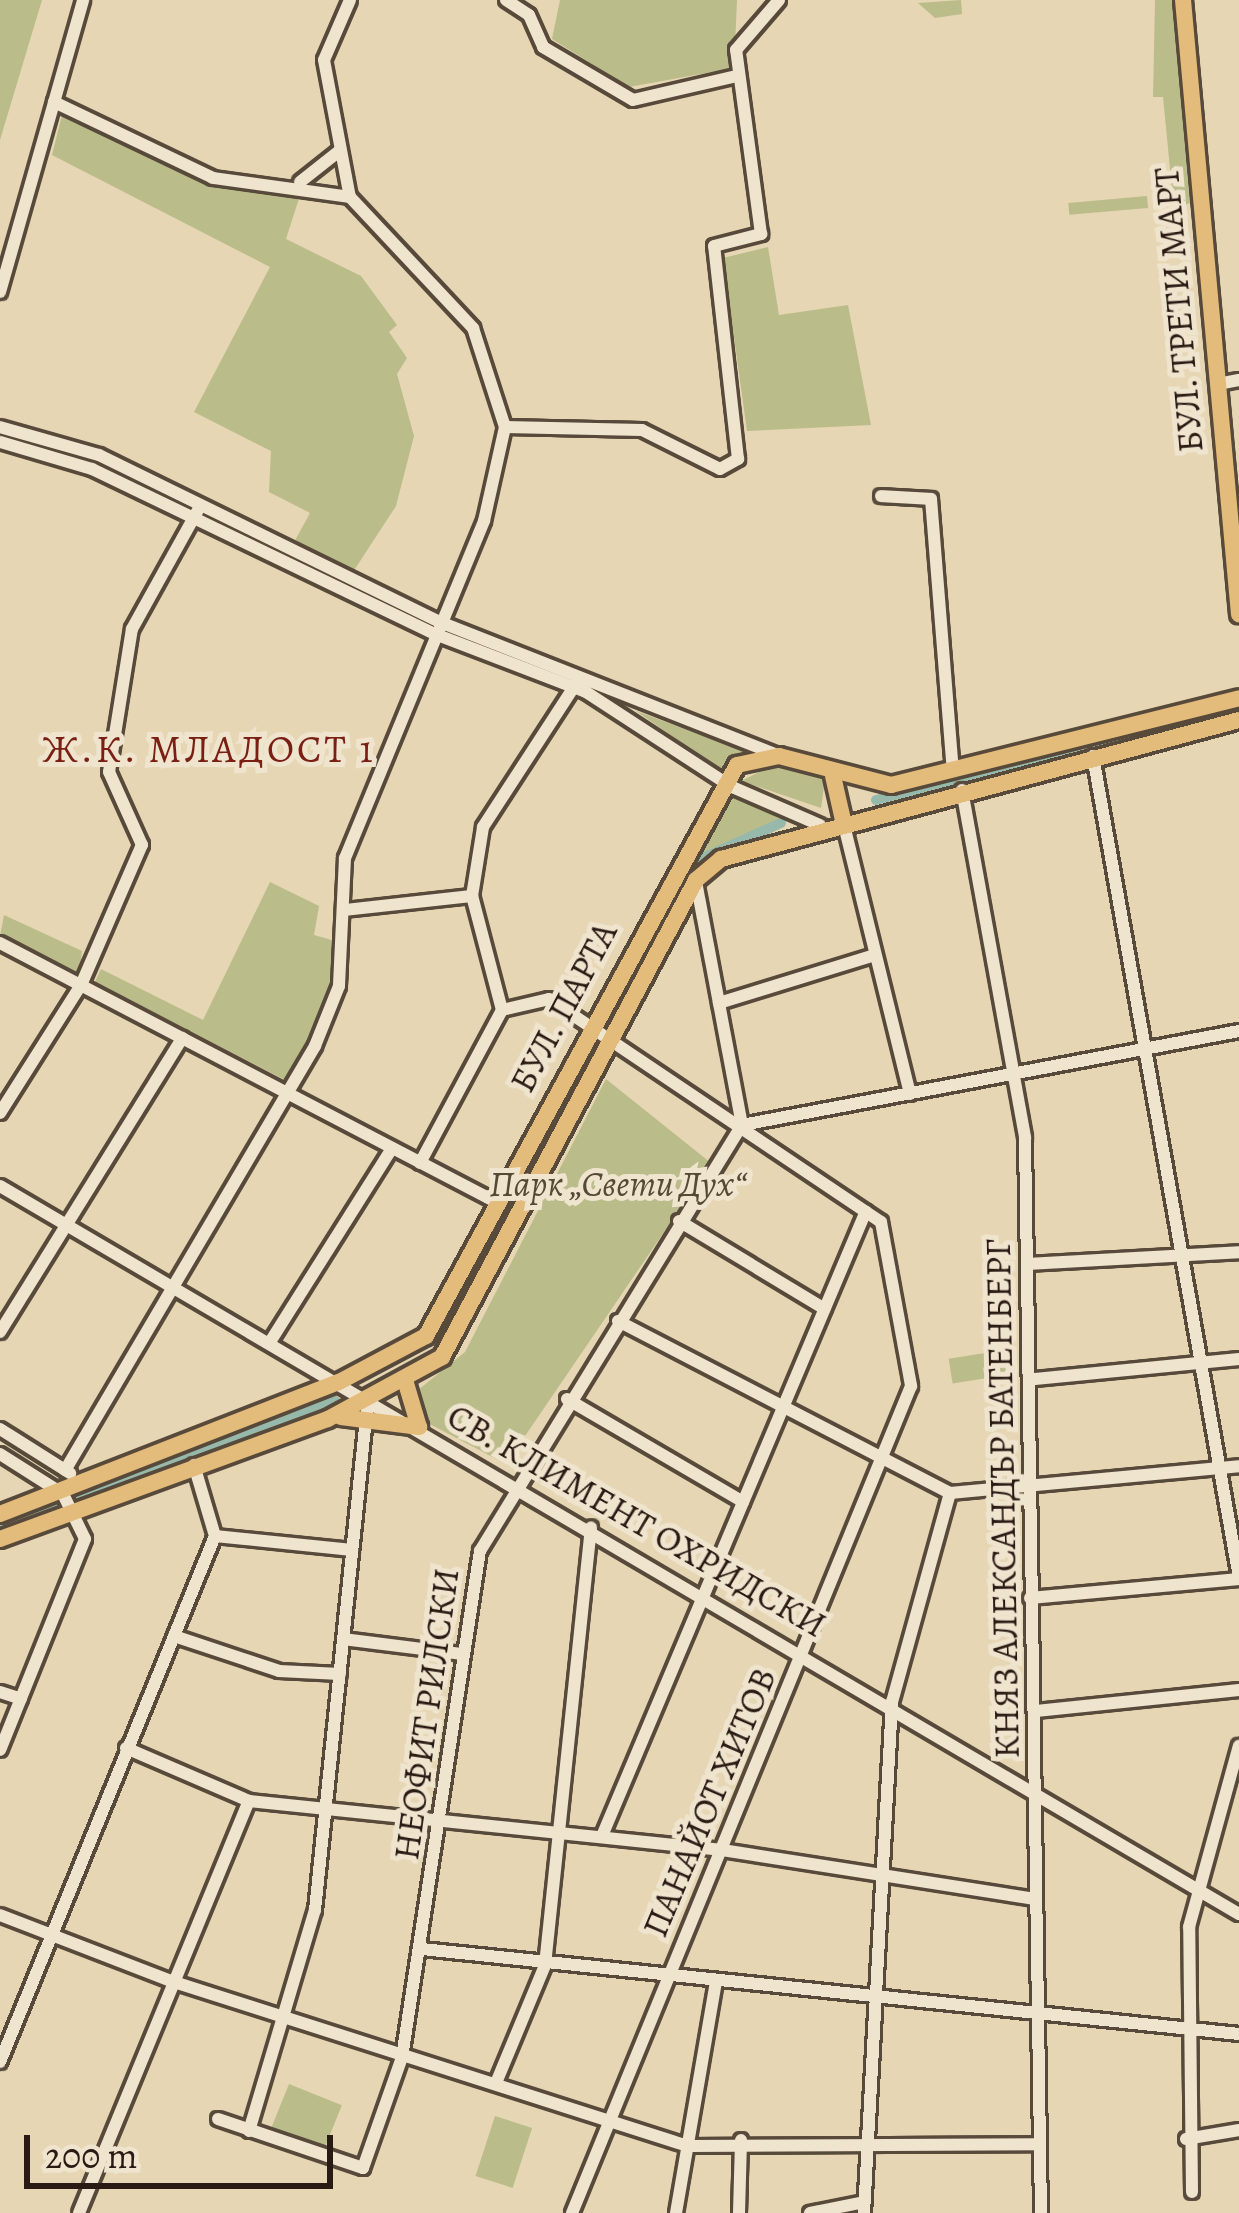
<!DOCTYPE html>
<html>
<head>
<meta charset="utf-8">
<style>
  body { margin:0 }
  #map { position:relative; width:1239px; height:2213px; overflow:hidden; background:#e6d6b4; font-family:Alegreya,serif }
  div>[style] { position:absolute }
  [style*='--x'] { left:calc(var(--x)*1px); top:calc(var(--y)*1px); width:calc(var(--w)*1px); rotate:calc(var(--a)*1deg) }
  .green>* { inset:0; background:#babc8a; transform-origin:0 0 }
  .canal>* { height:10px; margin:-5px; padding:0 5px; transform-origin:5px; border-radius:5px; background:#96b9ab }
  .roads { filter:drop-shadow(3px 0 #584a3b) drop-shadow(-3px 0 #584a3b) drop-shadow(0 3px #584a3b) drop-shadow(0 -3px #584a3b) }
  .minor>* { height:12px; margin:-6px; padding:0 6px; transform-origin:6px; border-radius:6px; background:#efe4ce }
  .major>* { height:16px; margin:-8px; padding:0 8px; transform-origin:8px; border-radius:8px; background:#e3bb7a }
  span { translate:-50% -50%; white-space:nowrap; text-align:center; line-height:1.15; -webkit-text-stroke:10px #efe4ce; paint-order:stroke }
  .street-label { font-size:36px; color:#291b13 }
  .park-label { font-size:36px; color:#544b37; font-style:italic }
  .neighbourhood-label { font-size:39px; color:#7a1f14; letter-spacing:3px }
  .scale { position:absolute; left:24px; top:2135px; width:309px; height:54px; box-sizing:border-box; border:6px solid #291b13; border-top:0; padding-left:15px; font-size:36px; line-height:42px; white-space:nowrap; color:#291b13; -webkit-text-stroke:9px #efe4ce; paint-order:stroke }
</style>
</head>
<body>
<div id="map">
  <div class="green">
    <i style="clip-path:polygon(0 0,42px 0,0 140px)"></i>
    <i style="clip-path:polygon(560px 0,737px 0,734px 68px,629px 87px,552px 39px)"></i>
    <i style="clip-path:polygon(961px 0,962px 14px,935px 18px,918px 3px)"></i>
    <i style="clip-path:polygon(1155px 0,1175px 0,1192px 202px,1174px 210px,1163px 97px,1153px 97px)"></i>
    <i style="clip-path:polygon(62px 115px,203px 180px,302px 189px,286px 239px,361px 276px,397px 325px,389px 332px,407px 358px,397px 374px,414px 436px,396px 506px,351px 575px,292px 546px,310px 513px,269px 492px,271px 451px,194px 412px,270px 267px,52px 155px)"></i>
    <i style="left:1147px;top:196px;width:12px;height:79px;rotate:85deg"></i>
    <i style="clip-path:polygon(768px 247px,779px 315px,848px 305px,871px 425px,747px 431px,723px 258px)"></i>
    <i style="clip-path:polygon(636px 711px,747px 752px,721px 770px)"></i>
    <i style="clip-path:polygon(780px 762px,825px 780px,821px 808px,741px 781px)"></i>
    <i style="clip-path:polygon(721px 788px,782px 820px,697px 855px)"></i>
    <i style="clip-path:polygon(270px 882px,319px 906px,314px 935px,342px 943px,339px 983px,293px 1084px,95px 982px,101px 969px,203px 1020px)"></i>
    <i style="clip-path:polygon(4px 915px,82px 951px,79px 976px,0 936px)"></i>
    <i style="clip-path:polygon(606px 1079px,711px 1163px,506px 1464px,422px 1420px,412px 1395px,465px 1352px)"></i>
    <i style="left:1004px;top:1350px;width:25px;height:56px;rotate:81deg"></i>
    <i style="left:289px;top:2084px;width:57px;height:56px;rotate:22deg"></i>
    <i style="left:495px;top:2116px;width:39px;height:63px;rotate:18deg"></i>
  </div>
  <div class="canal">
    <i style="--x:876;--y:800;--w:361;--a:-14.3"></i>
    <i style="--x:646;--y:957;--w:108;--a:-62.5"></i>
    <i style="--x:696;--y:861;--w:93;--a:-24.1"></i>
    <i style="--x:0;--y:1530;--w:359;--a:-21.1"></i>
  </div>
  <div class="roads">
    <div class="minor">
      <i style="--x:350;--y:0;--w:65;--a:113.4"></i>
      <i style="--x:324;--y:60;--w:139;--a:79.3"></i>
      <i style="--x:506;--y:0;--w:27;--a:33"></i>
      <i style="--x:529;--y:15;--w:35;--a:66"></i>
      <i style="--x:543;--y:47;--w:104;--a:30.5"></i>
      <i style="--x:633;--y:100;--w:107;--a:-13"></i>
      <i style="--x:54;--y:102;--w:176;--a:25.5"></i>
      <i style="--x:213;--y:178;--w:138;--a:7.9"></i>
      <i style="--x:350;--y:197;--w:180;--a:46.8"></i>
      <i style="--x:473;--y:328;--w:104;--a:72.1"></i>
      <i style="--x:505;--y:427;--w:96;--a:102.6"></i>
      <i style="--x:484;--y:521;--w:365;--a:112.4"></i>
      <i style="--x:345;--y:858;--w:128;--a:92.7"></i>
      <i style="--x:339;--y:986;--w:65;--a:111.8"></i>
      <i style="--x:315;--y:1046;--w:492;--a:120.5"></i>
      <i style="--x:300;--y:182;--w:48;--a:-38.3"></i>
      <i style="--x:0;--y:292;--w:304;--a:-74.1"></i>
      <i style="--x:1218;--y:384;--w:21;--a:-11"></i>
      <i style="--x:0;--y:427;--w:103;--a:15.8"></i>
      <i style="--x:99;--y:455;--w:380;--a:26.1"></i>
      <i style="--x:440;--y:622;--w:363;--a:21.5"></i>
      <i style="--x:505;--y:427;--w:137;--a:1.3"></i>
      <i style="--x:642;--y:430;--w:87;--a:26.6"></i>
      <i style="--x:720;--y:469;--w:21;--a:-29"></i>
      <i style="--x:738;--y:459;--w:214;--a:-96.4"></i>
      <i style="--x:714;--y:246;--w:49;--a:-14.3"></i>
      <i style="--x:761;--y:234;--w:186;--a:-97.7"></i>
      <i style="--x:736;--y:50;--w:66;--a:-49.3"></i>
      <i style="--x:0;--y:442;--w:96;--a:16.4"></i>
      <i style="--x:92;--y:469;--w:381;--a:25.7"></i>
      <i style="--x:435;--y:634;--w:162;--a:21"></i>
      <i style="--x:586;--y:692;--w:174;--a:33.1"></i>
      <i style="--x:732;--y:787;--w:96;--a:23.4"></i>
      <i style="--x:881;--y:496;--w:50;--a:3.4"></i>
      <i style="--x:931;--y:499;--w:272;--a:85.4"></i>
      <i style="--x:1093;--y:756;--w:834;--a:79.92"></i>
      <i style="--x:962;--y:790;--w:353;--a:79.7"></i>
      <i style="--x:1025;--y:1137;--w:1076;--a:89.15"></i>
      <i style="--x:843;--y:821;--w:281;--a:76.2"></i>
      <i style="--x:345;--y:910;--w:128;--a:-6.3"></i>
      <i style="--x:0;--y:943;--w:560;--a:27.57"></i>
      <i style="--x:719;--y:1003;--w:163;--a:-17.1"></i>
      <i style="--x:502;--y:1010;--w:118;--a:-104.7"></i>
      <i style="--x:472;--y:896;--w:70;--a:-80.9"></i>
      <i style="--x:483;--y:827;--w:171;--a:-57"></i>
      <i style="--x:0;--y:1113;--w:151;--a:-57.7"></i>
      <i style="--x:81;--y:985;--w:153;--a:-66.5"></i>
      <i style="--x:142;--y:845;--w:80;--a:-114.3"></i>
      <i style="--x:109;--y:772;--w:145;--a:-80.9"></i>
      <i style="--x:132;--y:629;--w:136;--a:-61"></i>
      <i style="--x:742;--y:1125;--w:506;--a:-10.71"></i>
      <i style="--x:420;--y:1163;--w:174;--a:-61.8"></i>
      <i style="--x:502;--y:1010;--w:48;--a:-13.2"></i>
      <i style="--x:549;--y:999;--w:400;--a:33.9"></i>
      <i style="--x:881;--y:1222;--w:167;--a:79.6"></i>
      <i style="--x:911;--y:1386;--w:894;--a:112.29"></i>
      <i style="--x:0;--y:1186;--w:1437;--a:30.44"></i>
      <i style="--x:679;--y:1221;--w:170;--a:31.1"></i>
      <i style="--x:1027;--y:1264;--w:212;--a:-3.2"></i>
      <i style="--x:618;--y:1321;--w:374;--a:27.4"></i>
      <i style="--x:950;--y:1493;--w:290;--a:-5.3"></i>
      <i style="--x:0;--y:1332;--w:346;--a:-58.2"></i>
      <i style="--x:270;--y:1342;--w:229;--a:-57.8"></i>
      <i style="--x:1035;--y:1379;--w:205;--a:-5.6"></i>
      <i style="--x:567;--y:1399;--w:204;--a:30.3"></i>
      <i style="--x:0;--y:1429;--w:83;--a:32.2"></i>
      <i style="--x:0;--y:1454;--w:75;--a:32.4"></i>
      <i style="--x:63;--y:1494;--w:50;--a:63.9"></i>
      <i style="--x:85;--y:1539;--w:227;--a:111.9"></i>
      <i style="--x:215;--y:1536;--w:138;--a:5.8"></i>
      <i style="--x:1030;--y:1598;--w:210;--a:-5.2"></i>
      <i style="--x:174;--y:1636;--w:111;--a:18.4"></i>
      <i style="--x:279;--y:1671;--w:61;--a:2.8"></i>
      <i style="--x:343;--y:1639;--w:119;--a:7.2"></i>
      <i style="--x:0;--y:1692;--w:22;--a:18"></i>
      <i style="--x:1036;--y:1711;--w:204;--a:-5.9"></i>
      <i style="--x:126;--y:1748;--w:134;--a:23.3"></i>
      <i style="--x:249;--y:1801;--w:476;--a:5.9"></i>
      <i style="--x:722;--y:1850;--w:317;--a:8.9"></i>
      <i style="--x:602;--y:1836;--w:678;--a:-67.1"></i>
      <i style="--x:0;--y:1915;--w:186;--a:21.1"></i>
      <i style="--x:174;--y:1982;--w:540;--a:17.7"></i>
      <i style="--x:688;--y:2146;--w:350;--a:-0.3"></i>
      <i style="--x:422;--y:1949;--w:821;--a:5.94"></i>
      <i style="--x:0;--y:2062;--w:568;--a:-67.77"></i>
      <i style="--x:215;--y:1536;--w:74;--a:-106.5"></i>
      <i style="--x:496;--y:2083;--w:128;--a:-67.4"></i>
      <i style="--x:545;--y:1965;--w:440;--a:-84"></i>
      <i style="--x:218;--y:2119;--w:153;--a:18.7"></i>
      <i style="--x:363;--y:2168;--w:118;--a:-70.6"></i>
      <i style="--x:402;--y:2057;--w:512;--a:-81.24"></i>
      <i style="--x:480;--y:1551;--w:500;--a:-58.41"></i>
      <i style="--x:742;--y:1125;--w:247;--a:-100.7"></i>
      <i style="--x:249;--y:2131;--w:231;--a:-73.4"></i>
      <i style="--x:315;--y:1910;--w:514;--a:-84.08"></i>
      <i style="--x:1186;--y:2139;--w:54;--a:-9.6"></i>
      <i style="--x:1192;--y:2192;--w:265;--a:-90.6"></i>
      <i style="--x:1189;--y:1927;--w:188;--a:-74.6"></i>
      <i style="--x:79;--y:2213;--w:446;--a:-67.6"></i>
      <i style="--x:676;--y:2213;--w:234;--a:-80.2"></i>
      <i style="--x:739;--y:2213;--w:73;--a:-88.4"></i>
      <i style="--x:810;--y:2213;--w:50;--a:-11.5"></i>
      <i style="--x:864;--y:2213;--w:512;--a:-86.86"></i>
      <i style="--x:892;--y:1702;--w:217;--a:-74.5"></i>
    </div>
    <div class="major">
      <i style="--x:1183;--y:0;--w:617;--a:84.79"></i>
      <i style="--x:833;--y:776;--w:45;--a:77.2"></i>
      <i style="--x:405;--y:1380;--w:49;--a:73.4"></i>
      <i style="--x:341;--y:1417;--w:79;--a:7.3"></i>
      <i style="--x:0;--y:1514;--w:364;--a:-21.3"></i>
      <i style="--x:339;--y:1382;--w:98;--a:-27.9"></i>
      <i style="--x:426;--y:1336;--w:650;--a:-61.42"></i>
      <i style="--x:737;--y:765;--w:43;--a:-12.1"></i>
      <i style="--x:779;--y:756;--w:116;--a:14.5"></i>
      <i style="--x:891;--y:785;--w:359;--a:-14"></i>
      <i style="--x:0;--y:1539;--w:349;--a:-20.1"></i>
      <i style="--x:328;--y:1419;--w:130;--a:-28.5"></i>
      <i style="--x:442;--y:1357;--w:540;--a:-61.96"></i>
      <i style="--x:696;--y:880;--w:33;--a:-40"></i>
      <i style="--x:721;--y:859;--w:536;--a:-15.02"></i>
    </div>
  </div>
  <div class="street-label">
    <span style="left:1178px;top:310px;rotate:-95deg">БУЛ. ТРЕТИ МАРТ</span>
    <span style="left:563px;top:1007px;rotate:-62deg">БУЛ. ПАРТА</span>
    <span style="left:1002px;top:1499px;rotate:-91deg">КНЯЗ АЛЕКСАНДЪР БАТЕНБЕРГ</span>
    <span style="left:637px;top:1520px;rotate:30deg">СВ. КЛИМЕНТ ОХРИДСКИ</span>
    <span style="left:426px;top:1714px;rotate:-82deg">НЕОФИТ РИЛСКИ</span>
    <span style="left:709px;top:1802px;rotate:-67deg">ПАНАЙОТ ХИТОВ</span>
  </div>
  <div class="park-label">
    <span style="left:618px;top:1184px">Парк „Свети Дух“</span>
  </div>
  <div class="neighbourhood-label">
    <span style="left:209px;top:749px">Ж.К. МЛАДОСТ 1</span>
  </div>
  <div class="scale">200 m</div>
</div>
</body>
</html>
